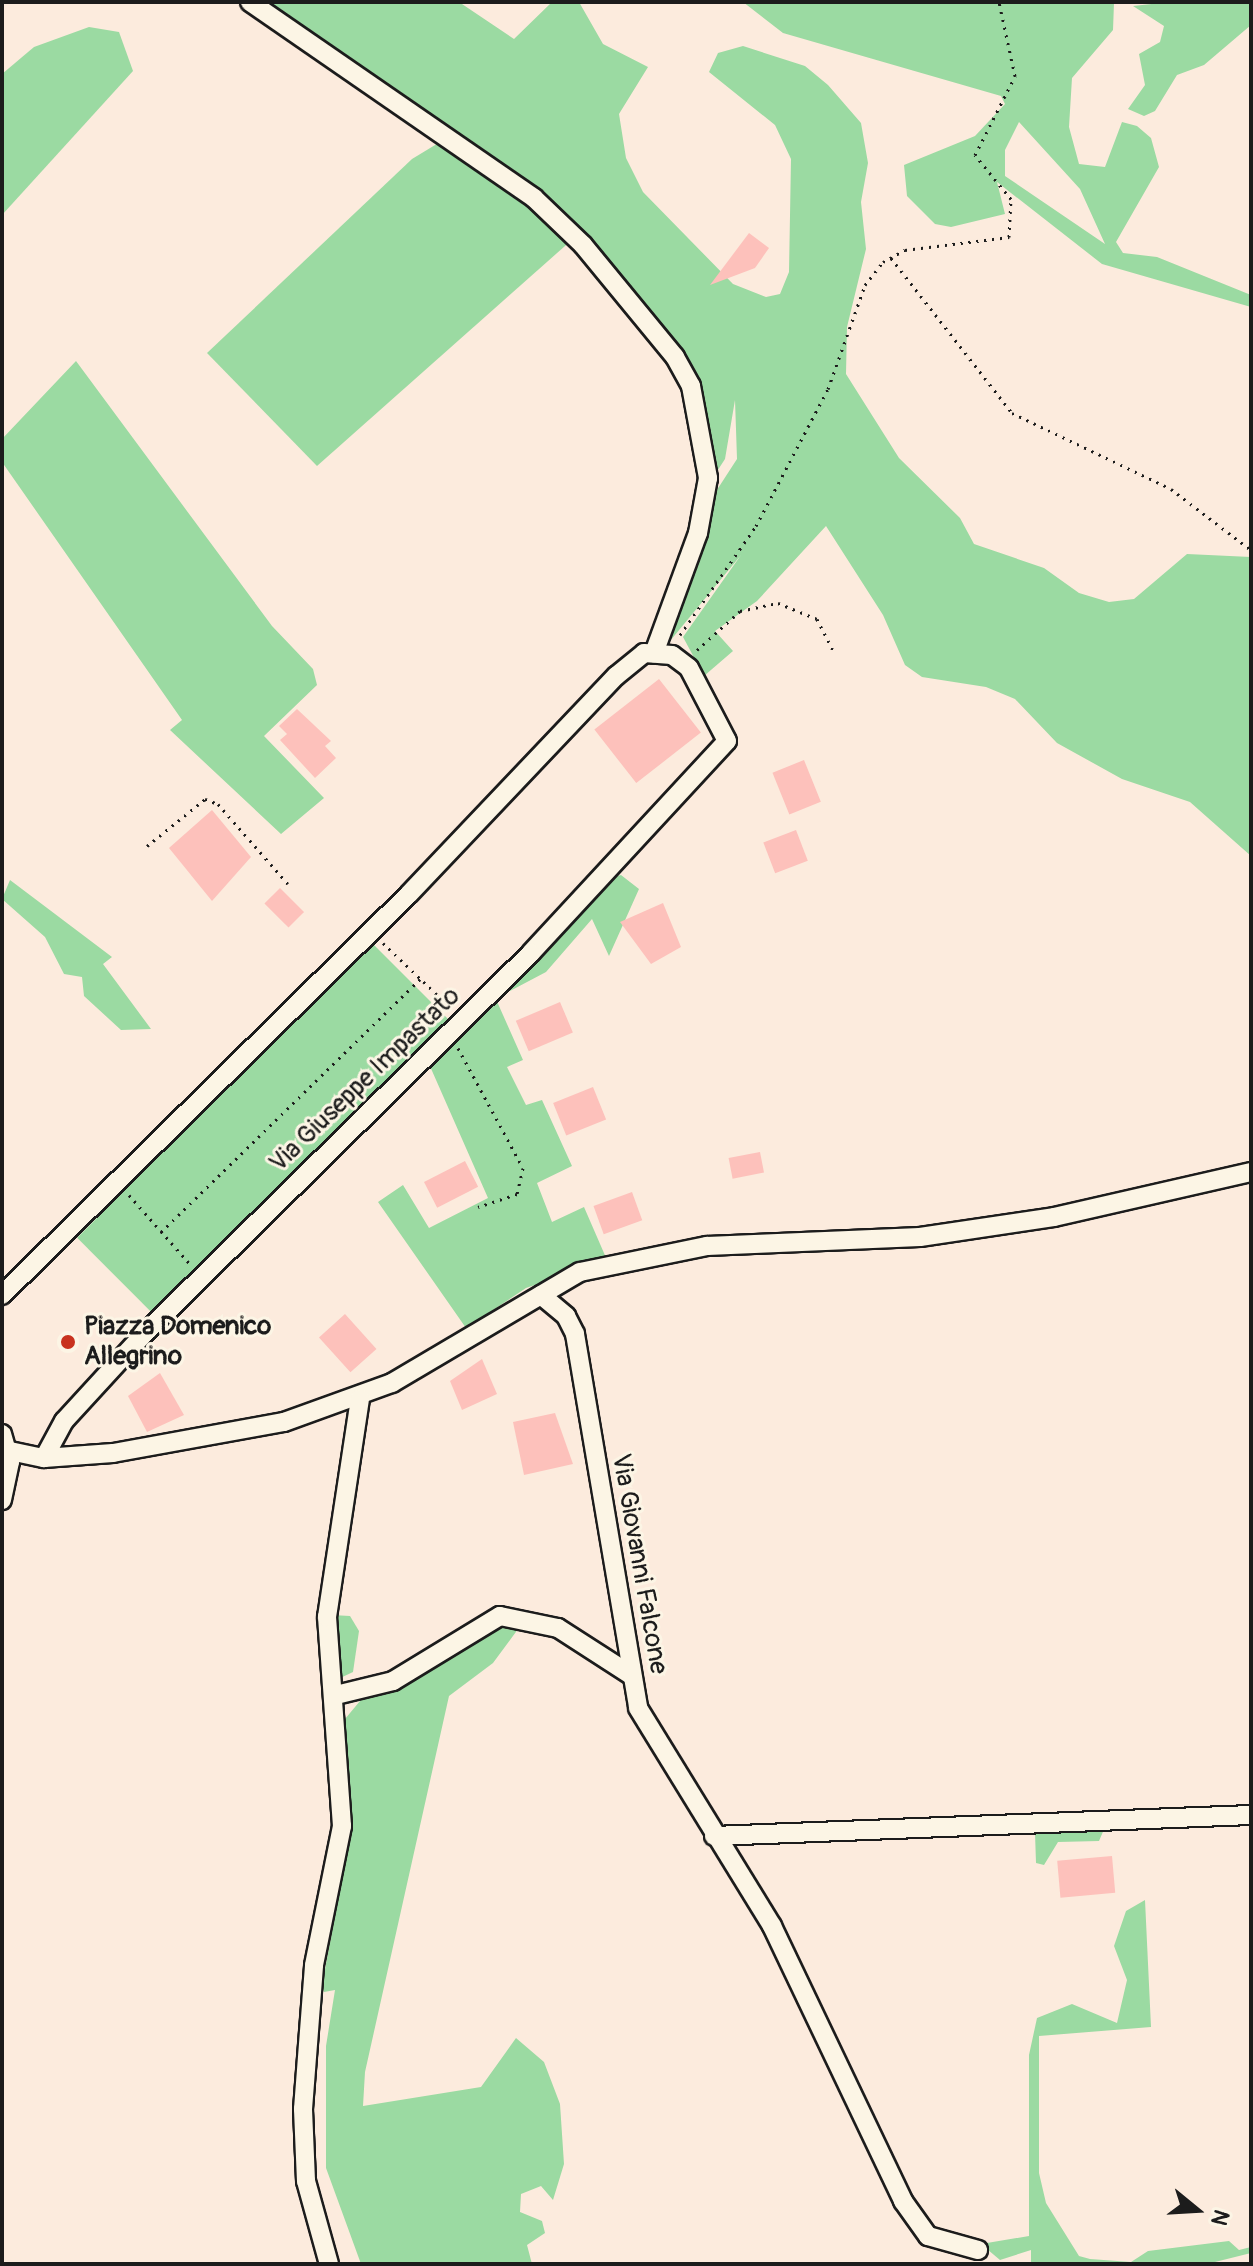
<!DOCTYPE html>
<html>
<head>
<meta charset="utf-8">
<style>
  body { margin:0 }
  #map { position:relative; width:1253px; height:2266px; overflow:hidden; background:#fcebdd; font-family:Pangolin,sans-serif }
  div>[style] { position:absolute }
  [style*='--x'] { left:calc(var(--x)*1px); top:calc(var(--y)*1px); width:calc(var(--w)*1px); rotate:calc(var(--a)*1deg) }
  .green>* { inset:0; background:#9bdaa2; transform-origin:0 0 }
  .building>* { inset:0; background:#fdc1bb; transform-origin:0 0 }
  .path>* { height:3px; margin-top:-1.5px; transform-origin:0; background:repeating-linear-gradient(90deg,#1c1c1c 0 2px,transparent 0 8px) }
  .roads { filter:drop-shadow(2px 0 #1c1c1c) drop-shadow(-2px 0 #1c1c1c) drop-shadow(0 2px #1c1c1c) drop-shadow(0 -2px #1c1c1c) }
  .minor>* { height:18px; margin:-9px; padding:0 9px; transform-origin:9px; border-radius:9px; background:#fcf5e5 }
  .dots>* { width:22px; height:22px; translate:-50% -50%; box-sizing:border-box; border:4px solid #fcf5e5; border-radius:50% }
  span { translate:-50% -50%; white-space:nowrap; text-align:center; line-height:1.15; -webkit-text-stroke:6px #fcf5e5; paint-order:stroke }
  .street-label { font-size:26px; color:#1c1c1c }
  .poi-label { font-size:26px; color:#1c1c1c; font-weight:700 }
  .left { translate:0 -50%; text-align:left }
  .frame { position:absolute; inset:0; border:4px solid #1c1c1c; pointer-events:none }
  .north { position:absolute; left:1157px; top:2170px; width:80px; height:80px; -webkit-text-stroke:6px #fcf5e5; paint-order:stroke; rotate:108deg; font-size:22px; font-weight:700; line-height:32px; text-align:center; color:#1c1c1c }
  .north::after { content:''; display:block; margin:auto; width:28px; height:36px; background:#1c1c1c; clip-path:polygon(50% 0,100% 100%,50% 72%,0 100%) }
</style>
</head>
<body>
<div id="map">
  <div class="green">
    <i style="clip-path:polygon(259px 2px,459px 2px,514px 39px,552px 2px,579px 2px,603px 44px,648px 67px,619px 114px,626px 158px,643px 192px,733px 284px,766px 297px,780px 294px,789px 272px,791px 159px,775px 125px,709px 72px,718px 53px,743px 46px,805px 66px,828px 85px,861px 123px,868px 163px,861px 202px,866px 249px,847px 327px,846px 374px,899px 458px,960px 518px,974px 544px,1044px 568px,1079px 593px,1109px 602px,1134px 599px,1187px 554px,1251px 557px,1251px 856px,1190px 802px,1122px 779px,1057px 743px,1015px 699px,986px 687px,922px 677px,905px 665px,883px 615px,826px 526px,757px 601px,715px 631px,733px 651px,704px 676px,683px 637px,741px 555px,670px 641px,665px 635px,713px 496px,737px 459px,735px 400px,725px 459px,712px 479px,699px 397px,538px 196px,466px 139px)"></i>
    <i style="clip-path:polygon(evenodd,743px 2px,1114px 3px,1113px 30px,1072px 78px,1069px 127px,1079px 164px,1105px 167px,1122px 122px,1137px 126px,1151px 138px,1159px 167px,1116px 242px,1123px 253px,1157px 257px,1251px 295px,1251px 307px,1102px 264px,997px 182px,1005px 214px,951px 227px,935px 224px,907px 196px,904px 165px,975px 136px,1005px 104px,1001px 96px,783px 33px,743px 2px,1019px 122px,1080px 189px,1105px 244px,1005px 176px,1005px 150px,1019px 122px)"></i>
    <i style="clip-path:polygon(1170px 2px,1251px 2px,1251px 25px,1204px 65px,1177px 75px,1155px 111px,1144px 116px,1128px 109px,1145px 85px,1139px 54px,1160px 42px,1164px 26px,1133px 6px)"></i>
    <i style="clip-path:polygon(89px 27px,119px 32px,133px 71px,2px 215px,2px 74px,34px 47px)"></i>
    <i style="clip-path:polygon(445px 139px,574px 238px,317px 466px,207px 353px,412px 159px)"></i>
    <i style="clip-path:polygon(76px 361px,272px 626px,313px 669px,317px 685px,264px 736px,324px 798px,281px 834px,170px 730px,182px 720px,2px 462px,2px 439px)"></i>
    <i style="clip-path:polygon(621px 875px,639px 889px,609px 956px,592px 919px,546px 972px,510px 991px,509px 983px,608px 879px)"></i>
    <i style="clip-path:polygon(10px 880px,112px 957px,103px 964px,151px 1029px,121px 1030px,84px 996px,82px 977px,64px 974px,45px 937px,2px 899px)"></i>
    <i style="left:372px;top:943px;width:115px;height:417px;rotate:45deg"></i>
    <i style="clip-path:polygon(495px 997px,523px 1060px,507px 1067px,526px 1105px,542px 1100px,572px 1166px,537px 1183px,552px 1222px,584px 1207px,607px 1260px,526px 1288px,466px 1328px,378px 1202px,403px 1185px,429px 1228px,488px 1198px,429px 1064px)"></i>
    <i style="clip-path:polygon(332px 1615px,350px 1616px,359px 1631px,353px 1672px,336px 1680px)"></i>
    <i style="clip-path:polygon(495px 1621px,521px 1625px,493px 1663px,449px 1696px,365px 2072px,363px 2106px,481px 2087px,516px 2038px,544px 2062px,560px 2104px,564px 2164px,553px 2200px,541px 2186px,521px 2194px,520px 2212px,542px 2221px,545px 2233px,527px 2245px,532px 2264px,361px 2264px,326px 2168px,326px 2046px,335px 1990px,324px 1992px,322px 1985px,348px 1846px,345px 1719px,365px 1695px)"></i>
    <i style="clip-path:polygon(1105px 1827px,1099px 1841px,1058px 1842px,1044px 1865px,1036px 1863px,1035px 1833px)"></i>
    <i style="clip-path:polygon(1145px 1900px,1151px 2027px,1039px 2036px,1039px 2173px,1046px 2203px,1079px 2256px,1090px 2259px,1131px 2262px,1148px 2251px,1229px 2241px,1239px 2250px,1251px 2247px,1251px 2253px,1207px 2264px,1031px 2264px,1031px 2250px,1000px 2260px,981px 2244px,1029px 2236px,1029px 2055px,1037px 2018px,1072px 2004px,1117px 2023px,1127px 1980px,1114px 1946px,1126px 1911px)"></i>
  </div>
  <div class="building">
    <i style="clip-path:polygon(749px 233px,769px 248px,755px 268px,710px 285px)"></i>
    <i style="left:659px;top:679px;width:68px;height:82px;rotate:52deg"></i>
    <i style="clip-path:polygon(297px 709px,331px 741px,325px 746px,336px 758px,315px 778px,280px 740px,287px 734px,279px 726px)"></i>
    <i style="left:804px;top:760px;width:45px;height:34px;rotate:68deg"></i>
    <i style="clip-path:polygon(212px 810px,251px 857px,212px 901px,169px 848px)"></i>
    <i style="left:796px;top:830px;width:33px;height:35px;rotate:69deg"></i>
    <i style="left:280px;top:888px;width:34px;height:22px;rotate:45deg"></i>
    <i style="clip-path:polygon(663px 903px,681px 947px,651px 964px,620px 922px)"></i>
    <i style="left:560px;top:1002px;width:33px;height:48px;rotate:67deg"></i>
    <i style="left:593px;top:1087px;width:35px;height:43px;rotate:68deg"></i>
    <i style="left:760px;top:1152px;width:21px;height:32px;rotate:79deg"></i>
    <i style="left:465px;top:1161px;width:29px;height:46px;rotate:63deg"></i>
    <i style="left:632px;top:1192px;width:30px;height:41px;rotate:70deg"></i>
    <i style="left:345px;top:1314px;width:47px;height:35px;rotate:48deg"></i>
    <i style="clip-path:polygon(482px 1359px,497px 1394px,462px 1410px,450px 1381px)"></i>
    <i style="clip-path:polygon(160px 1373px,184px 1415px,147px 1432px,128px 1396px)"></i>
    <i style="clip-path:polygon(555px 1413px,573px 1464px,524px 1475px,513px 1422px)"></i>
    <i style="left:1112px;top:1856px;width:37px;height:55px;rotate:85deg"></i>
  </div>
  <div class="path">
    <i style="--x:891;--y:258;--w:197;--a:52"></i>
    <i style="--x:1012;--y:413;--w:176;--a:25.5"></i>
    <i style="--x:1171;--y:489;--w:101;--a:37.3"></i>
    <i style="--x:680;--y:635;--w:133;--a:-55.1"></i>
    <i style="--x:756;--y:526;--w:155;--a:-62.3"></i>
    <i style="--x:828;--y:389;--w:110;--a:-70.4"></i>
    <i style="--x:865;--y:285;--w:29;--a:-52"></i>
    <i style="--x:883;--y:262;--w:25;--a:-29"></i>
    <i style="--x:905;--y:250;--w:105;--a:-7.1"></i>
    <i style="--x:1009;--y:237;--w:38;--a:-87"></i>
    <i style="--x:1011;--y:199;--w:57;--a:-129.3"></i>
    <i style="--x:975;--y:155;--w:89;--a:-63.1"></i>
    <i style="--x:1015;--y:76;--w:76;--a:-102.2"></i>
    <i style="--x:697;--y:650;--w:58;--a:-42.2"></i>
    <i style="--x:740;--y:611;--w:39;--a:-12"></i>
    <i style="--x:778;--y:603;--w:42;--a:22.3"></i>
    <i style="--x:817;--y:619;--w:35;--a:63"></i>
    <i style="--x:147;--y:846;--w:75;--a:-39"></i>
    <i style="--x:205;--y:799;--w:14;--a:21"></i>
    <i style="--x:218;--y:804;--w:106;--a:48.8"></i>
    <i style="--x:383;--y:943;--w:93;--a:43.7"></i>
    <i style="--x:458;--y:1048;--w:136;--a:61.6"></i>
    <i style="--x:523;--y:1168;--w:27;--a:103"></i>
    <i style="--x:517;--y:1194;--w:41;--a:161.6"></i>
    <i style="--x:129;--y:1195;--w:92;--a:48.5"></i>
    <i style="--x:161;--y:1232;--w:362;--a:-44.3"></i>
  </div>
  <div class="roads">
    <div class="minor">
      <i style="--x:250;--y:2;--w:345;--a:34.6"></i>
      <i style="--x:534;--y:198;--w:68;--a:43.8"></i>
      <i style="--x:583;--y:245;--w:145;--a:50.6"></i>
      <i style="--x:675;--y:357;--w:33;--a:61"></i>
      <i style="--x:691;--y:386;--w:94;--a:79.5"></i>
      <i style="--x:708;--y:478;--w:56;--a:100.3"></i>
      <i style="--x:698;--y:533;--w:128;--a:110.1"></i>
      <i style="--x:2;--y:1295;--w:571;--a:-44.57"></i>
      <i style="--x:409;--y:894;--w:301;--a:-46.5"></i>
      <i style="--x:616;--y:676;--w:36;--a:-39"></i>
      <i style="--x:644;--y:653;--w:28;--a:4"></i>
      <i style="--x:672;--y:655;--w:21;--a:37"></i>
      <i style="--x:689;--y:668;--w:82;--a:62.5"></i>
      <i style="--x:727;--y:741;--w:289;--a:132.8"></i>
      <i style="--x:531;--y:953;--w:546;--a:135.45"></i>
      <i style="--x:142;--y:1336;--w:115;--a:132.5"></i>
      <i style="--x:64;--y:1421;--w:42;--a:118.4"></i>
      <i style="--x:541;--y:1295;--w:33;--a:40"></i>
      <i style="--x:566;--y:1316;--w:20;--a:63"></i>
      <i style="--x:575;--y:1334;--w:379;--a:80.4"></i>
      <i style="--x:638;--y:1708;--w:256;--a:58.4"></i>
      <i style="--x:772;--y:1926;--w:305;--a:64.5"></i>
      <i style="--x:903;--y:2201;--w:43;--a:54.5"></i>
      <i style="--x:928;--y:2236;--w:52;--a:15.6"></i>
      <i style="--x:2;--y:1434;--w:29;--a:74"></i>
      <i style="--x:10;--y:1462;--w:39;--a:102"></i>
      <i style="--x:10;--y:1451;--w:35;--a:12"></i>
      <i style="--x:44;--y:1458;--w:69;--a:-4.1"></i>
      <i style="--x:113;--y:1453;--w:174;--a:-10.3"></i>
      <i style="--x:284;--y:1422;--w:115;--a:-19.9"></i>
      <i style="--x:392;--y:1383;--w:218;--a:-30.6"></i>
      <i style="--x:580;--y:1272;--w:130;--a:-11.6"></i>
      <i style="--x:707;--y:1246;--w:213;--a:-2.4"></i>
      <i style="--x:920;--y:1237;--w:135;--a:-8.5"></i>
      <i style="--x:1054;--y:1217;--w:202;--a:-12.9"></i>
      <i style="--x:336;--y:1695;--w:59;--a:-13.8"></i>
      <i style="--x:393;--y:1681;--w:125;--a:-31.3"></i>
      <i style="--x:500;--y:1616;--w:59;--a:11.7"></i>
      <i style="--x:558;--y:1628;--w:87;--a:32.8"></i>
      <i style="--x:714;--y:1836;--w:537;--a:-2.24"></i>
      <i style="--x:329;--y:2264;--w:86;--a:-105.5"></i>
      <i style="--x:306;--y:2181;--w:72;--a:-92.4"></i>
      <i style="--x:303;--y:2109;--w:144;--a:-85.6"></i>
      <i style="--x:314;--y:1965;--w:142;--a:-78.6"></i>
      <i style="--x:342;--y:1826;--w:210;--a:-94.1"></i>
      <i style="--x:327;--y:1617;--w:221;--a:-81.4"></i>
    </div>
  </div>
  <div class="dots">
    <i style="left:68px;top:1342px;background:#c8321e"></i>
  </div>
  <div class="street-label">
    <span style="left:365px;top:1080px;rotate:-44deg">Via Giuseppe Impastato</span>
    <span style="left:639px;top:1564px;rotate:80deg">Via Giovanni Falcone</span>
  </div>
  <div class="poi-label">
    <span class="left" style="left:84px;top:1342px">Piazza Domenico<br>Allegrino</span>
  </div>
  <div class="frame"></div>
  <div class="north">N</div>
</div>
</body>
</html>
